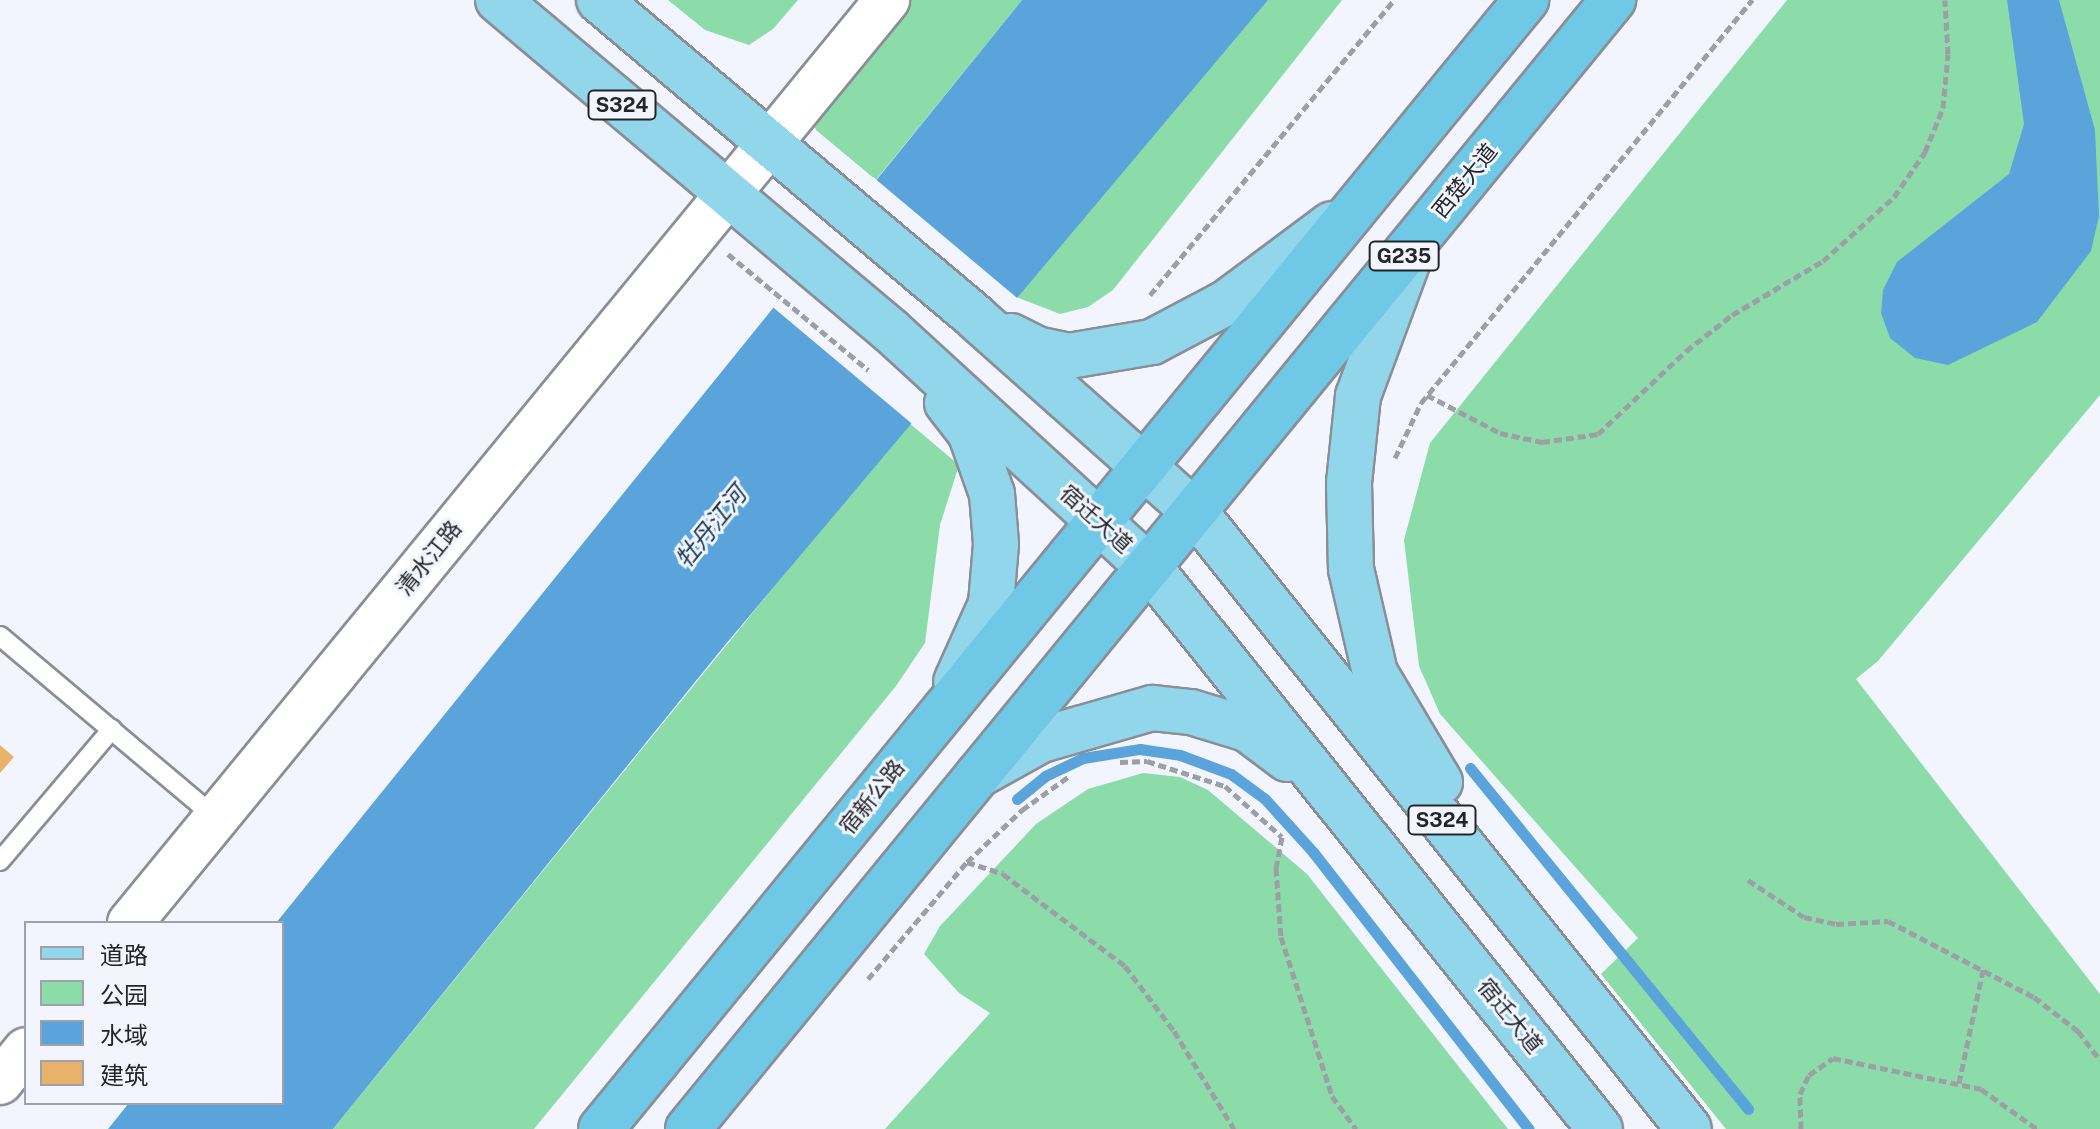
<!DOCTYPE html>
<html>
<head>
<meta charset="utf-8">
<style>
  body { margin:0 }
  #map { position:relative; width:2100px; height:1129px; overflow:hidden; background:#f2f5fe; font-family:"Public Sans","Noto Sans SC",sans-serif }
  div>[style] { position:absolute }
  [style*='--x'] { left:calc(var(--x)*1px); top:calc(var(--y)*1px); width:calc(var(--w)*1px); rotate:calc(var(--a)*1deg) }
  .green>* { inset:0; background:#8cdcaa }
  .water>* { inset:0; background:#5aa4db }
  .pier>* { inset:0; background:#f2f5fe; transform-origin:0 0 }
  .stream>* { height:11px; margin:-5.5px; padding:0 5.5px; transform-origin:5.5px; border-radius:5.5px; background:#5aa4db }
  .building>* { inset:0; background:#e8b26a }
  .path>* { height:5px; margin-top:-2.5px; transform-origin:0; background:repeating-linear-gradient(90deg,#9c9fa5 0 8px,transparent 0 12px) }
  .roads { filter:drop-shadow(2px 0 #8a8e97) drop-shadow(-2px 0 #8a8e97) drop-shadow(0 2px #8a8e97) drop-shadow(0 -2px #8a8e97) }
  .service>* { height:18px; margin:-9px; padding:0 9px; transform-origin:9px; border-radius:9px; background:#fff }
  .tertiary>* { height:44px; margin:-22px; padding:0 22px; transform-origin:22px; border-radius:22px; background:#fff }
  .primary>* { height:44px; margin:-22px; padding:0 22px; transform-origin:22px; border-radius:22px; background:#92d6ec }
  .trunk>* { height:44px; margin:-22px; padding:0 22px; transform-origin:22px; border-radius:22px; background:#6ec8e6 }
  span { translate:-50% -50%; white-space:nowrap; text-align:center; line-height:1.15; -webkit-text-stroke:6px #f2f5fe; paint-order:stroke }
  .shield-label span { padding:2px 6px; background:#f2f5fe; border:2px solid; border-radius:6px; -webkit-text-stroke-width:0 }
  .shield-label { font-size:20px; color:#232529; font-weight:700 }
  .street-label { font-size:22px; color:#232529 }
  .water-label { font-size:24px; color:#16364d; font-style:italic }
  .legend { position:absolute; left:24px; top:921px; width:260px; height:184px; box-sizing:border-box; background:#f2f5fe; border:2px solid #9fa2a9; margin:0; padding:10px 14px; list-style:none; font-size:24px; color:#232529 }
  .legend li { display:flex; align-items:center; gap:16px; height:40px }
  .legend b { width:40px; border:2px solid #9fa2a9 }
</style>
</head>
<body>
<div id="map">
  <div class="green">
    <i style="clip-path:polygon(668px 0,798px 0,773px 29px,749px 45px,705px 30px)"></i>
    <i style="clip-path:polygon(903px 0,1022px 0,876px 180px,816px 130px,810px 115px)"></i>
    <i style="clip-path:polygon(1267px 0,1342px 0,1113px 290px,1088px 307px,1060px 314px,1016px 297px)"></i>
    <i style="clip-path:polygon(1787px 0,2100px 0,2100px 395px,1878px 661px,1856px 679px,2100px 994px,2100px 1129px,1726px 1129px,1601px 974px,1638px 938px,1440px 714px,1419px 666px,1404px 540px,1430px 443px)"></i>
    <i style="clip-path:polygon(908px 422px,959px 465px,940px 525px,925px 643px,896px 686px,534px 1129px,333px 1129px)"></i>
    <i style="clip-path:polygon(1143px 773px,1180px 777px,1208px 790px,1307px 874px,1508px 1129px,885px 1129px,990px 1013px,959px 993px,924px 954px,940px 926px,1036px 824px,1088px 789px)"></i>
  </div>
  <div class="water">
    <i style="clip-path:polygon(1022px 0,1268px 0,725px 645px,333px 1129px,108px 1129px,129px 1103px,282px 1103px,282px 923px,276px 923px)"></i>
    <i style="clip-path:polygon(2007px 0,2059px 0,2095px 130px,2099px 216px,2091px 251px,2037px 322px,1948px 365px,1915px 358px,1890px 338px,1881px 313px,1883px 290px,1897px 262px,2009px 174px,2024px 124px)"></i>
  </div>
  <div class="pier">
    <i style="left:873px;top:177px;width:192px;height:164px;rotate:40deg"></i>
  </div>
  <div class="stream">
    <i style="--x:1470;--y:768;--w:440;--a:50.8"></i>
    <i style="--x:1017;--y:799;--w:36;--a:-39"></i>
    <i style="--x:1045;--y:776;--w:42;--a:-25.3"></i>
    <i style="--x:1083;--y:758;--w:58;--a:-9"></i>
    <i style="--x:1140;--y:749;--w:40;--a:8.5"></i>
    <i style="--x:1180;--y:755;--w:54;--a:20.4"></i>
    <i style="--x:1231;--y:774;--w:42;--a:36.3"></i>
    <i style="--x:1265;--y:799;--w:72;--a:47.8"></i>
    <i style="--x:1313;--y:852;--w:351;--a:52.1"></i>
  </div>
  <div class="building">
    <i style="clip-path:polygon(0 745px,14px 757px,0 773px)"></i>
  </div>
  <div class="path">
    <i style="--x:728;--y:254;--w:182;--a:39.6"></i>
    <i style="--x:1150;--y:295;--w:383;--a:-50.4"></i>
    <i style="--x:1427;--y:395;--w:82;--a:27.5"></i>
    <i style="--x:1500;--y:433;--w:43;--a:12.1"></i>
    <i style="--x:1542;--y:442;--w:57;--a:-8.1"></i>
    <i style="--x:1598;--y:434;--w:121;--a:-43.3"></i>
    <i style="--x:1686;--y:351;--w:58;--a:-38"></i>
    <i style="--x:1732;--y:315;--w:106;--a:-30.7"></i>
    <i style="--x:1823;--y:261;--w:96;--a:-42"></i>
    <i style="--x:1894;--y:197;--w:55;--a:-55.4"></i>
    <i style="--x:1925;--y:152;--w:48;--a:-67.8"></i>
    <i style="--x:1943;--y:108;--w:54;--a:-84.7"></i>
    <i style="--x:1948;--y:54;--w:54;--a:-93.2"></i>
    <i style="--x:1395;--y:458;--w:61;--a:-64.7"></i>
    <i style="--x:1421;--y:403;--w:522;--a:-50.6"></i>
    <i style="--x:1120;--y:762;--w:27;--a:-2"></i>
    <i style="--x:1147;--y:761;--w:82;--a:17.8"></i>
    <i style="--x:1225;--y:786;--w:76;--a:41.8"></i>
    <i style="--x:1282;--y:837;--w:32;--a:101"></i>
    <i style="--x:1276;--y:868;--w:69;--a:85.9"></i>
    <i style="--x:1281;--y:937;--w:167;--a:72.2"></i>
    <i style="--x:1332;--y:1096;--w:41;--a:54"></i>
    <i style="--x:967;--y:862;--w:38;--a:18"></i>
    <i style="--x:1003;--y:874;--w:153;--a:37"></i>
    <i style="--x:1125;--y:966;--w:81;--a:53"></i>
    <i style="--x:1174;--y:1031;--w:115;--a:58.5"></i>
    <i style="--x:1748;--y:880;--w:67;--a:33.5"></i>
    <i style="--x:1804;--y:917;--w:33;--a:12"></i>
    <i style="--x:1836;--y:924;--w:52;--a:-3.3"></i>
    <i style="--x:1888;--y:921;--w:165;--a:27.5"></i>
    <i style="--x:2034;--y:997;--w:56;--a:37.7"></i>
    <i style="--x:2078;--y:1031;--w:36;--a:53"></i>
    <i style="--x:868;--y:979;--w:153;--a:-49.8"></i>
    <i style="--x:967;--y:862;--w:76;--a:-43.4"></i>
    <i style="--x:1022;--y:810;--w:57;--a:-35.7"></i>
    <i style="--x:1959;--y:1083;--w:116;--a:-78"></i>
    <i style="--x:1801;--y:1129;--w:35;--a:-92"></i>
    <i style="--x:1800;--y:1094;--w:21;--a:-65"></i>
    <i style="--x:1809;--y:1075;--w:29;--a:-35"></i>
    <i style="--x:1833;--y:1058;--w:151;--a:11.8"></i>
    <i style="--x:1981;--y:1089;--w:69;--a:35.5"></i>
  </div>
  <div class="roads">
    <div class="service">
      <i style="--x:0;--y:636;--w:282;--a:40.1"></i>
      <i style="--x:0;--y:861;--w:173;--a:-49.7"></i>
    </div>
    <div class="tertiary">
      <i style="--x:130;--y:923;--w:1194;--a:-50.64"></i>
      <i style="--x:0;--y:1082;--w:41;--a:-50.9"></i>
    </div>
    <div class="primary">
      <i style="--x:498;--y:0;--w:514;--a:40.11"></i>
      <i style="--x:891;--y:331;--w:351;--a:42.5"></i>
      <i style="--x:1150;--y:568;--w:719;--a:51.27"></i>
      <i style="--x:599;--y:0;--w:492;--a:40.1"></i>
      <i style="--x:975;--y:317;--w:294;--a:41.6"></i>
      <i style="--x:1195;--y:512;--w:790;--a:51.32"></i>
      <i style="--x:1412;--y:250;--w:156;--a:110.3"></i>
      <i style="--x:1358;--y:396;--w:87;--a:95.9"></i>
      <i style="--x:1349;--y:483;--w:86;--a:88.7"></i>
      <i style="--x:1351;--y:569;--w:107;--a:77"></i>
      <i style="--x:1375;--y:673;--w:127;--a:59.2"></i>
      <i style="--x:1011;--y:336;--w:28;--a:27"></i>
      <i style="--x:1036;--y:349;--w:34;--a:12"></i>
      <i style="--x:1069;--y:356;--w:84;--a:-9.6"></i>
      <i style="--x:1152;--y:342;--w:84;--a:-27.8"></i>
      <i style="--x:1226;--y:303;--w:132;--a:-36.7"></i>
      <i style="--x:947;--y:403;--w:37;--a:52"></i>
      <i style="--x:970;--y:432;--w:66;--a:70.5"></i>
      <i style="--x:992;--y:494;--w:50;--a:85.4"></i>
      <i style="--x:996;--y:544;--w:60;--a:94.8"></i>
      <i style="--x:991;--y:604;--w:85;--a:114.2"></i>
      <i style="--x:978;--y:775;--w:72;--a:-29.1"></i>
      <i style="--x:1041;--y:740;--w:116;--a:-16.1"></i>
      <i style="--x:1152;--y:708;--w:39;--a:6"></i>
      <i style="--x:1191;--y:712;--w:59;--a:16.9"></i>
      <i style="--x:1247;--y:729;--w:50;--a:36.9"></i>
    </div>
    <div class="trunk">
      <i style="--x:601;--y:1129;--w:1460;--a:-50.67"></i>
      <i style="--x:688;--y:1129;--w:1460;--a:-50.67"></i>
    </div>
  </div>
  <div class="shield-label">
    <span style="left:622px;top:105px">S324</span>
    <span style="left:1404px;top:256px">G235</span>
    <span style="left:1442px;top:820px">S324</span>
  </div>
  <div class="street-label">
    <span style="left:1465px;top:181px;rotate:-51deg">西楚大道</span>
    <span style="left:1096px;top:519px;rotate:42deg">宿迁大道</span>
    <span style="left:429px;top:558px;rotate:-51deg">清水江路</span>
    <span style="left:872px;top:797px;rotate:-51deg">宿新公路</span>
    <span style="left:1510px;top:1016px;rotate:51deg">宿迁大道</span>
  </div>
  <div class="water-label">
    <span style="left:711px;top:527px;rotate:-51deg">牡丹江河</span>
  </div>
  <ul class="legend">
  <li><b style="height:10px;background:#92d6ec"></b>道路</li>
  <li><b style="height:22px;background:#8cdcaa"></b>公园</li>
  <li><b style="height:22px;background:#5aa4db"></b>水域</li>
  <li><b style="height:22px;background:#e8b26a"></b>建筑</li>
  </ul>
</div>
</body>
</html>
